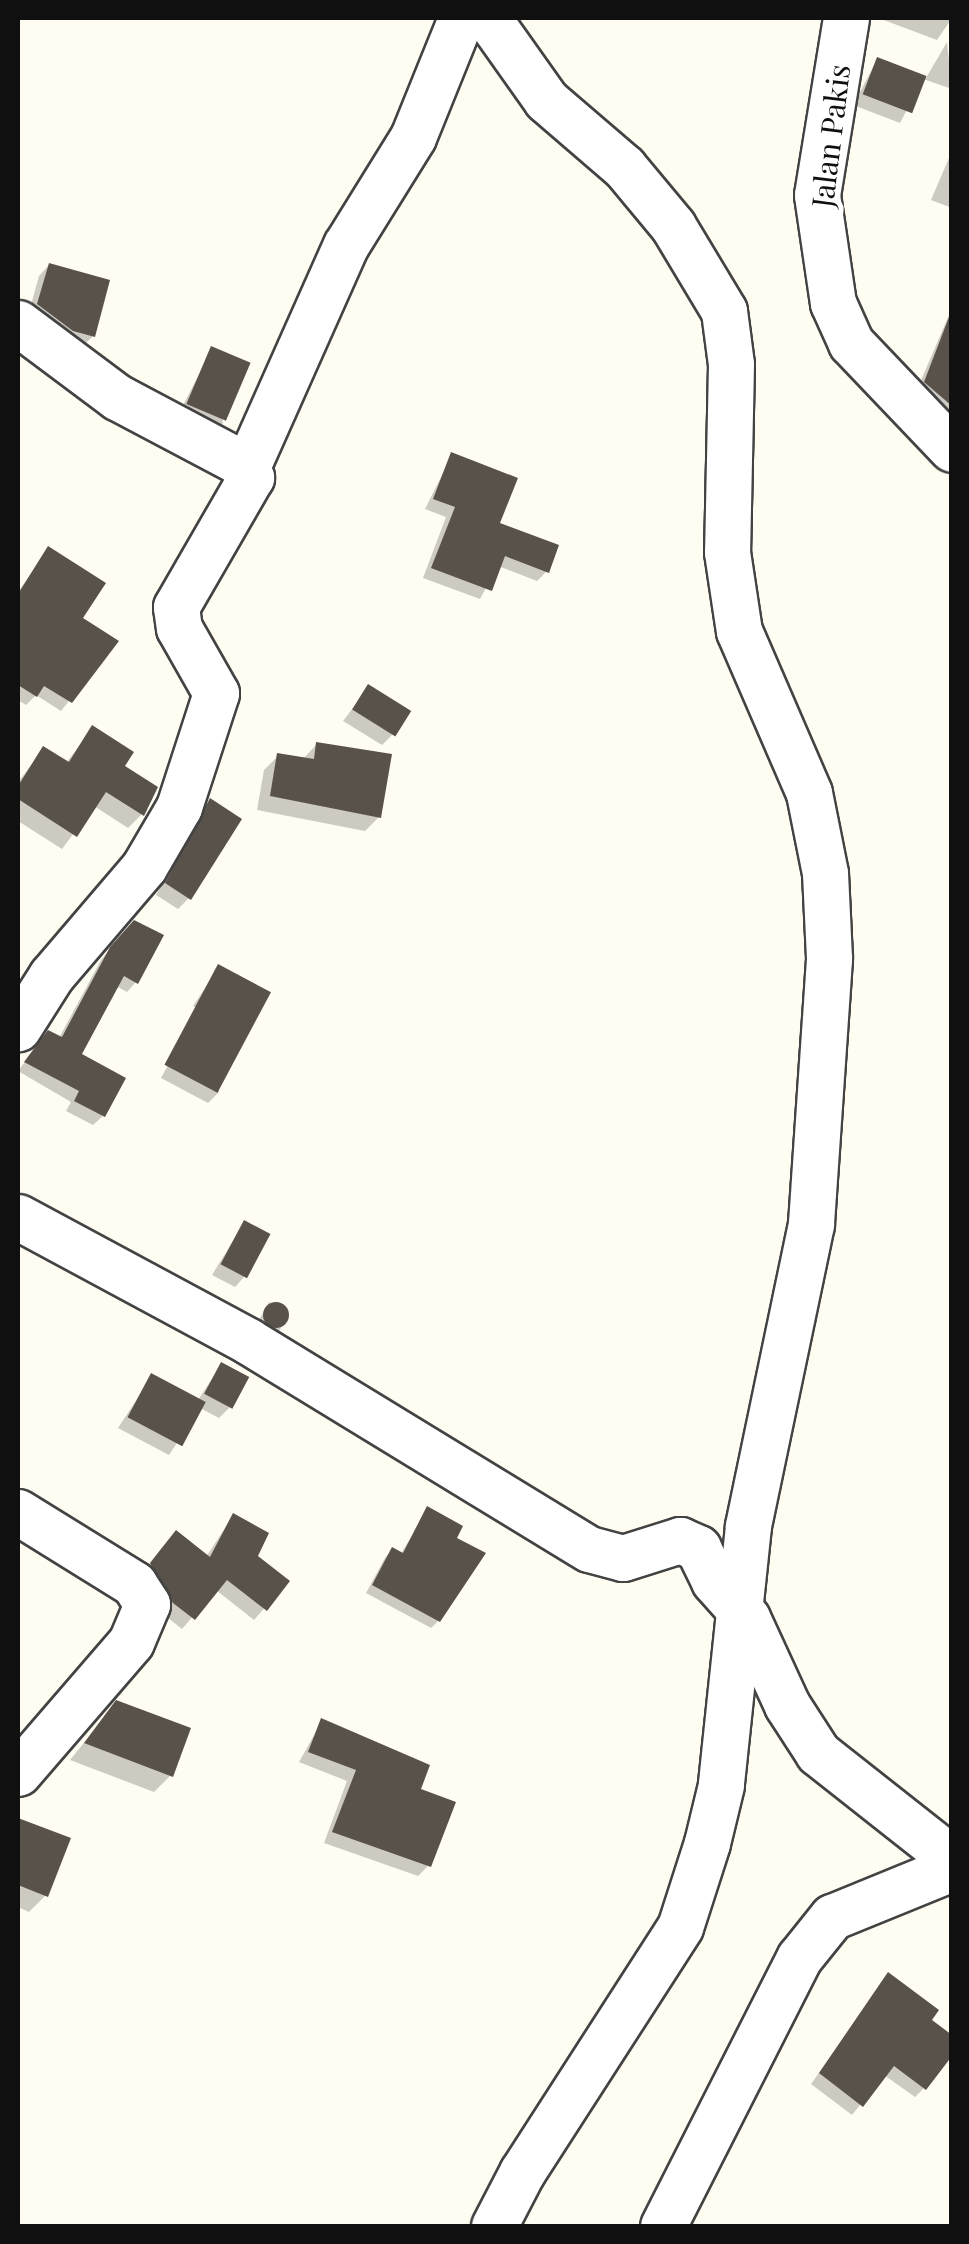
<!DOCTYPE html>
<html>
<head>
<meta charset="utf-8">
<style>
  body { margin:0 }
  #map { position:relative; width:969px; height:2244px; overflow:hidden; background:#fffdf2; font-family:"Playfair Display",serif }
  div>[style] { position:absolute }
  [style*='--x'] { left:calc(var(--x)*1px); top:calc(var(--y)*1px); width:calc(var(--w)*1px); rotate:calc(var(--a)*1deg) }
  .shadow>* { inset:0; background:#0003; transform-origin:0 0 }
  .building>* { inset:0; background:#59524b; transform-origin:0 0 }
  .round { border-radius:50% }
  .roads { filter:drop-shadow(2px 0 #434343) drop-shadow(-2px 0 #434343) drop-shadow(0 2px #434343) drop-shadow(0 -2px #434343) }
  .minor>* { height:45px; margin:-22.5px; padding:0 22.5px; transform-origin:22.5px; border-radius:22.5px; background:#fff }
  span { translate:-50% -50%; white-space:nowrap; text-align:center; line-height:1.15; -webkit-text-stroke:10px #fff; paint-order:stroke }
  .street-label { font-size:30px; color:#101010 }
  .frame { position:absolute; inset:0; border:20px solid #101010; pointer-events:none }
</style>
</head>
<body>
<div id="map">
  <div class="shadow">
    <i style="clip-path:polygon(952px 18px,937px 40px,881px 19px,881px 18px)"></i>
    <i style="clip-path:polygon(947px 42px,952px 89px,923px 79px,900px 123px,853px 105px,877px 60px,926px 78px)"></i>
    <i style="clip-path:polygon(952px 151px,952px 208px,931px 200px)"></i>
    <i style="clip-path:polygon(49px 265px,93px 336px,82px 347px,28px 316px,39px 276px)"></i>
    <i style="clip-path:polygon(952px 308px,952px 419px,916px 392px)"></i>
    <i style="clip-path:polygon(212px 349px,223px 423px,213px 434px,178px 415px)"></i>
    <i style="clip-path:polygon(452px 455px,497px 525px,547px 571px,537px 581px,498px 566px,480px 599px,423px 578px,446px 517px,425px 509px)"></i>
    <i style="clip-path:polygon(48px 549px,80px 619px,116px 642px,61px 711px,36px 695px,26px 705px,18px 700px,18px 617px,25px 605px,18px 592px)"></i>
    <i style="clip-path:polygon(369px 687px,393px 734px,382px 745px,343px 721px)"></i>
    <i style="clip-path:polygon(92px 729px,142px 814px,128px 828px,94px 806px,62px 849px,18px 821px,18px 782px,44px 749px,66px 763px)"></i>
    <i style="clip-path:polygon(317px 744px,379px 817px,365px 831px,257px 810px,264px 770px,278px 756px,302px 760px)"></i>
    <i style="clip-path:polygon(210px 801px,189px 898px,178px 909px,156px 895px)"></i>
    <i style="clip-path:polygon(124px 933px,136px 982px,127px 992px,116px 986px,79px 1055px,103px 1116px,93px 1125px,66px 1111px,71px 1102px,18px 1071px,39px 1043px,59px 1038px,101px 960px)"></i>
    <i style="clip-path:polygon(219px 967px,219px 1092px,208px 1103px,161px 1078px,199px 1009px,193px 1006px)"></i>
    <i style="clip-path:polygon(244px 1223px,245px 1276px,235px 1287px,212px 1275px)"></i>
    <i style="left:269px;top:1302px;width:23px;height:25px;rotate:29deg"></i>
    <i style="clip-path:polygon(221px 1365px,230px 1407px,219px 1418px,200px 1408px,169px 1455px,118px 1428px,152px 1376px,198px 1400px)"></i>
    <i style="clip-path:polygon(428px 1510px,453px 1539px,438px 1621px,431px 1628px,366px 1593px,385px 1558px,392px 1550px,400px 1555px)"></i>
    <i style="clip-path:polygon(233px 1516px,254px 1556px,287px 1582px,254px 1620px,216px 1590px,182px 1629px,163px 1614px,140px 1576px,165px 1544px,206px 1557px)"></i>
    <i style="clip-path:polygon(117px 1702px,188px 1730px,170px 1776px,154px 1792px,70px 1760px)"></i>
    <i style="clip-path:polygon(322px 1721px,418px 1790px,428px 1866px,418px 1876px,324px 1843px,347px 1781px,299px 1762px)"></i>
    <i style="clip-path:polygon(18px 1820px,67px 1839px,46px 1895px,29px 1912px,18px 1907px)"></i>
    <i style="clip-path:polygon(888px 1975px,928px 2021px,924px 2088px,915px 2097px,884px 2075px,852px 2115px,811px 2084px)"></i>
  </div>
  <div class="building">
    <i style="left:877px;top:57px;width:53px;height:40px;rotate:21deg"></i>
    <i style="clip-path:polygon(49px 263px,110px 280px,95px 337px,73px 331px,37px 304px)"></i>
    <i style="clip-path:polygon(949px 317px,952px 317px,952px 406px,924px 382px)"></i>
    <i style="left:211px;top:346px;width:43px;height:63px;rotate:23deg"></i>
    <i style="clip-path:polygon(451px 452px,518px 478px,500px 523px,559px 545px,549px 573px,505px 556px,492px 591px,431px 568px,455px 507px,433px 499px)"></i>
    <i style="clip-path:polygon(48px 546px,106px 583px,83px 618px,119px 641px,72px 703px,44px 686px,37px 697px,18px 685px,18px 594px)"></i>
    <i style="left:368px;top:684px;width:51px;height:30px;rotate:32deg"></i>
    <i style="clip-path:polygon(92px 725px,134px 752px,125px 766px,158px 787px,144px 816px,106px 792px,77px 837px,18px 799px,18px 786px,43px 746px,69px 762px)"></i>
    <i style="clip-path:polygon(316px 742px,392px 754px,381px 818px,270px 796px,277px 753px,314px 759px)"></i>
    <i style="clip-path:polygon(210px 798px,242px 819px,191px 900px,165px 883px)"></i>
    <i style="clip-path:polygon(134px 920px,164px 935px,138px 984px,124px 976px,82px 1054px,126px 1078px,105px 1117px,74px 1101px,79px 1091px,24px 1062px,48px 1030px,62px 1037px,110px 947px)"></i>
    <i style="left:218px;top:964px;width:60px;height:114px;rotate:28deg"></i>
    <i style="left:244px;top:1220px;width:30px;height:50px;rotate:28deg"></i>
    <i class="round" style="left:263px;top:1302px;width:26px;height:26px"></i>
    <i style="left:221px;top:1362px;width:32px;height:36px;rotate:28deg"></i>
    <i style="left:151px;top:1373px;width:62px;height:50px;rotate:28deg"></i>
    <i style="clip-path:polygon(427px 1506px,463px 1526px,457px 1538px,486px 1553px,440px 1622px,372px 1585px,392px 1547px,403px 1553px)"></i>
    <i style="clip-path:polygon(233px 1513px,269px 1533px,258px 1556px,290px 1581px,267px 1611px,227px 1580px,195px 1620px,173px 1603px,150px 1563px,176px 1530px,210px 1557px)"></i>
    <i style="clip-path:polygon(116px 1700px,191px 1728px,173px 1777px,84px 1743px)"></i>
    <i style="clip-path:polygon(321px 1718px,430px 1765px,421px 1789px,456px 1802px,431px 1867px,332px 1832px,356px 1770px,308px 1752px)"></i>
    <i style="clip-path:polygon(18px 1818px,71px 1838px,48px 1897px,18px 1885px)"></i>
    <i style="clip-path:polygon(888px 1972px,939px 2010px,932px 2020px,952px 2035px,952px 2056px,926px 2090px,894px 2066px,863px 2107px,819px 2073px)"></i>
  </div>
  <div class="roads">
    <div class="minor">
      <i style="--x:488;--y:18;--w:100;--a:54.7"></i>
      <i style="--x:546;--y:100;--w:103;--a:40.7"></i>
      <i style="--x:624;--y:167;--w:77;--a:50.3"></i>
      <i style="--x:673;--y:226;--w:99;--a:59"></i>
      <i style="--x:724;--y:311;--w:53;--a:82.5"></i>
      <i style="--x:731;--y:364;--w:188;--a:91.2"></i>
      <i style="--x:727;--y:552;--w:80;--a:81.4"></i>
      <i style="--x:739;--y:631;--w:176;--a:66.6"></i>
      <i style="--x:809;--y:793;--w:82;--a:78.7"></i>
      <i style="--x:825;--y:873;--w:86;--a:87.3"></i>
      <i style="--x:829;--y:959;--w:266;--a:93.9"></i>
      <i style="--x:811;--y:1224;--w:309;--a:101.8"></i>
      <i style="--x:748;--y:1526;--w:260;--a:96"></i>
      <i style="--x:721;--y:1785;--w:60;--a:103.6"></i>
      <i style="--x:707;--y:1843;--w:88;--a:107.8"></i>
      <i style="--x:680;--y:1927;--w:292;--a:122.8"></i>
      <i style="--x:522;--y:2172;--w:61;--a:117.4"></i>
      <i style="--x:846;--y:18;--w:179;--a:99.3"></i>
      <i style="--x:817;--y:195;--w:109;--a:81.6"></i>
      <i style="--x:833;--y:303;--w:44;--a:65.8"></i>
      <i style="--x:851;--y:343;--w:146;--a:46.4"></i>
      <i style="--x:18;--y:323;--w:124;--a:36.8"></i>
      <i style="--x:117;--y:397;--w:137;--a:27.9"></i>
      <i style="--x:238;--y:461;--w:21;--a:51"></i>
      <i style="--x:251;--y:477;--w:150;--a:120"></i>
      <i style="--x:176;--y:607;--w:21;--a:82"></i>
      <i style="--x:179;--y:628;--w:75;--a:60.4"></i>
      <i style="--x:216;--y:693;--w:120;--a:108"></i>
      <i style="--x:179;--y:807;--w:69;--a:120.3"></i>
      <i style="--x:144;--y:867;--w:143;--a:130.5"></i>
      <i style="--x:51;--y:976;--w:62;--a:122.4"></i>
      <i style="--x:247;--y:467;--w:243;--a:-66"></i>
      <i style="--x:346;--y:245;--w:127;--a:-58.2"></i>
      <i style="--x:413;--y:137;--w:128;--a:-68"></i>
      <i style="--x:18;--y:1217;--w:261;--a:28.3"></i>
      <i style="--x:248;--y:1341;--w:399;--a:31.4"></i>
      <i style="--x:589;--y:1549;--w:35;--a:15"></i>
      <i style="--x:623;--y:1558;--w:60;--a:-17.5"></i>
      <i style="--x:680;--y:1540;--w:20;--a:24"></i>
      <i style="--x:698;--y:1548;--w:37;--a:64"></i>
      <i style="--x:714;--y:1581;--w:50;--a:48.3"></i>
      <i style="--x:747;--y:1618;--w:96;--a:65.3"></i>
      <i style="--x:787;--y:1705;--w:57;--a:57.1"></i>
      <i style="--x:818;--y:1753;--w:171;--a:38.3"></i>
      <i style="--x:18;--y:1512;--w:137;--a:31.8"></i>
      <i style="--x:134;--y:1584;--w:24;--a:57"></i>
      <i style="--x:147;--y:1604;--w:41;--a:112.8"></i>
      <i style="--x:131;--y:1642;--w:173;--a:130.8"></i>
      <i style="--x:663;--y:2226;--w:301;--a:-63.1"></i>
      <i style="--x:799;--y:1958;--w:53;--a:-51.2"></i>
      <i style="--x:832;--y:1917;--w:130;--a:-22.2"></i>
    </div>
  </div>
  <div class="street-label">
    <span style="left:830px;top:136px;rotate:-83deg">Jalan Pakis</span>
  </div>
  <div class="frame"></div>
</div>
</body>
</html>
